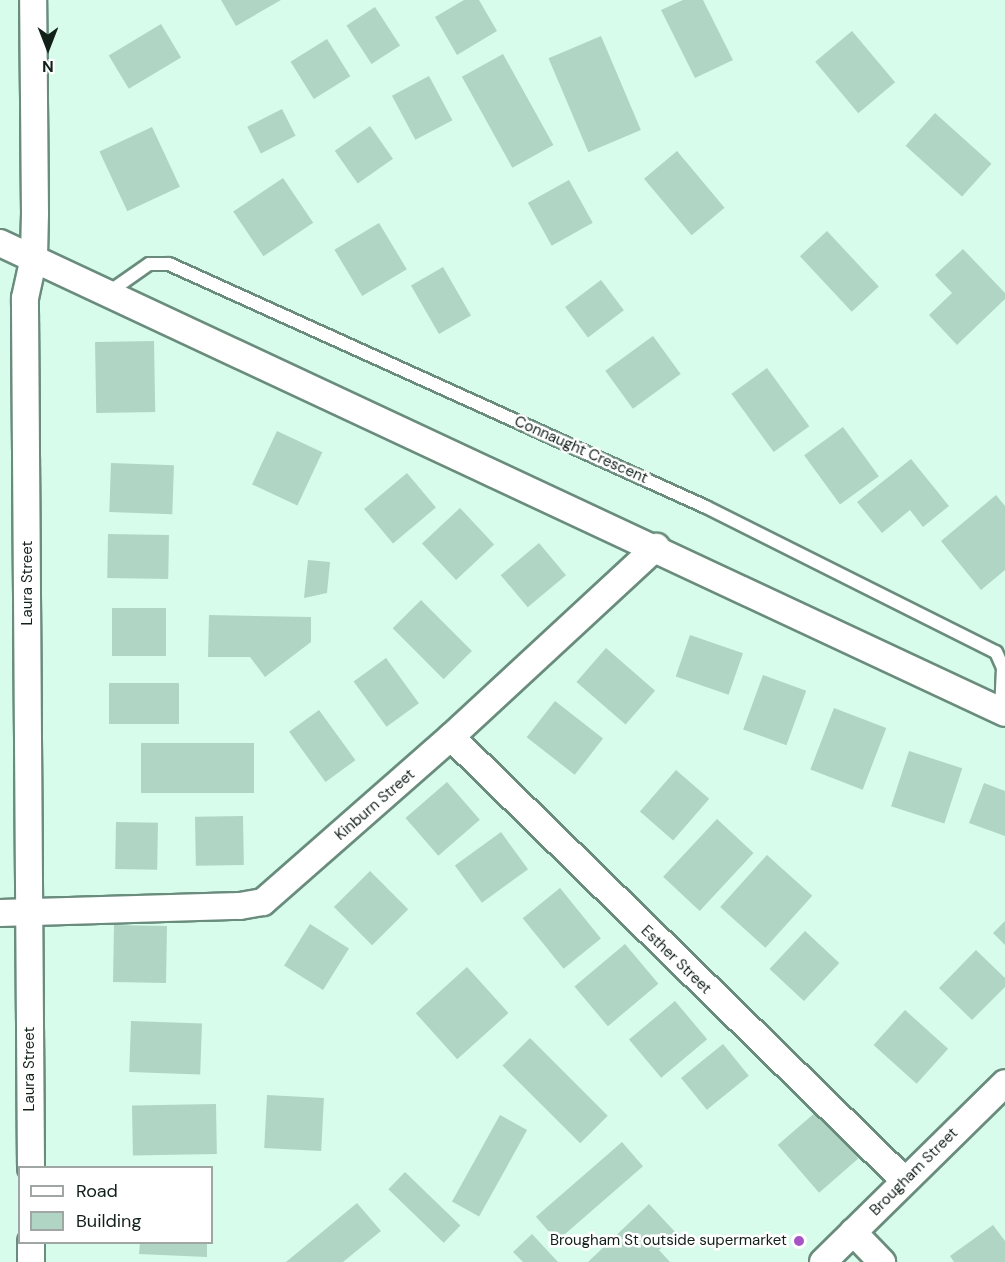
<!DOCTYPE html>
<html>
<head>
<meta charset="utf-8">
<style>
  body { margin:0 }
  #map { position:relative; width:1005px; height:1262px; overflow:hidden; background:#d7fceb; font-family:"DM Sans",sans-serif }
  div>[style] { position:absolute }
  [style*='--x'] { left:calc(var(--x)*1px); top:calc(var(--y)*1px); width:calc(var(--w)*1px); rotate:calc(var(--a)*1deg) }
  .building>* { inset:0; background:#b0d5c4; transform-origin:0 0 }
  .roads { filter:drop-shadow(2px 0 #6a8c7d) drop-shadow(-2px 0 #6a8c7d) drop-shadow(0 2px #6a8c7d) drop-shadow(0 -2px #6a8c7d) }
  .lane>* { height:12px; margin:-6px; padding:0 6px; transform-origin:6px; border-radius:6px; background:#fff }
  .street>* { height:26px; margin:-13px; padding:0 13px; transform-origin:13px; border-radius:13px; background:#fff }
  .dots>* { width:16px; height:16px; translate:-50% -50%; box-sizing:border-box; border:3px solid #fff; border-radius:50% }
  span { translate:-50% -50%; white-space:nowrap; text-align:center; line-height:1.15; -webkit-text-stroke:5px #fff; paint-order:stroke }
  .street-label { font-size:15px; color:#12201a }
  .poi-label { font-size:15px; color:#12201a }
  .right { translate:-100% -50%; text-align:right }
  .legend { position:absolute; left:18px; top:1166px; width:195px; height:78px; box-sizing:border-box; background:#fff; border:2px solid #a0a6a3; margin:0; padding:8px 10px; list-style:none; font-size:18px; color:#12201a }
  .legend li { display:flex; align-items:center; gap:12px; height:30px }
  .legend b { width:30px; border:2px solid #a0a6a3 }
  .north { position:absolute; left:18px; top:18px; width:60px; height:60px; -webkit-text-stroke:4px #fff; paint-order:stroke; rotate:180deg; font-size:16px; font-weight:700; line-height:24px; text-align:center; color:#12201a }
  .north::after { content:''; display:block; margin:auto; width:21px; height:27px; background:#12201a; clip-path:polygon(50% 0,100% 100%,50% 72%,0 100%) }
</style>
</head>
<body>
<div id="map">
  <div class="building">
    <i style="clip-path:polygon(221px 0,281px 0,236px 26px)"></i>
    <i style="clip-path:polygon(464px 0,479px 0,497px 31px,457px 55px,435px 17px)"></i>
    <i style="clip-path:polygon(683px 0,703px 0,733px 60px,695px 78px,661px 10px)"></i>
    <i style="left:375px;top:7px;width:46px;height:34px;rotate:57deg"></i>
    <i style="left:161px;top:24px;width:39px;height:61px;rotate:59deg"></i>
    <i style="left:852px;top:31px;width:67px;height:48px;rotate:50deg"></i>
    <i style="left:601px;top:36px;width:102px;height:57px;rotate:67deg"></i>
    <i style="left:327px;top:39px;width:44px;height:43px;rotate:58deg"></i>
    <i style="left:503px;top:54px;width:104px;height:47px;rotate:61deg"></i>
    <i style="left:429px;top:76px;width:50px;height:42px;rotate:62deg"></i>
    <i style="left:282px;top:109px;width:30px;height:39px;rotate:63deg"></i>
    <i style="left:935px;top:113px;width:76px;height:44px;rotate:42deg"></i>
    <i style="left:370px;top:126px;width:40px;height:43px;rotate:55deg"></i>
    <i style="left:152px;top:127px;width:66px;height:58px;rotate:65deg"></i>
    <i style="left:677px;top:151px;width:74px;height:43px;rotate:50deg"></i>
    <i style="left:283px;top:178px;width:54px;height:60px;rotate:56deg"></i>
    <i style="left:569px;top:180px;width:49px;height:47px;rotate:61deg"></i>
    <i style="left:379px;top:223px;width:54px;height:52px;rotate:59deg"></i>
    <i style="left:827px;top:231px;width:76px;height:37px;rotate:47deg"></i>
    <i style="clip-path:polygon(963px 249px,1005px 293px,1005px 299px,957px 345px,929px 315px,952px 293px,935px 275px)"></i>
    <i style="left:443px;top:267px;width:56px;height:37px;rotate:60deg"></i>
    <i style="left:601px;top:280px;width:38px;height:45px;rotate:53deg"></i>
    <i style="left:653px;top:336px;width:47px;height:59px;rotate:54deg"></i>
    <i style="left:154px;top:341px;width:71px;height:59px;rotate:89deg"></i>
    <i style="left:767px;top:368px;width:72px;height:44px;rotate:54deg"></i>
    <i style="left:843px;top:427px;width:61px;height:48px;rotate:54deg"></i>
    <i style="left:277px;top:431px;width:50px;height:59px;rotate:25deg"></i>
    <i style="clip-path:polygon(911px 459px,949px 506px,923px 527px,910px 510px,882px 533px,857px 502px)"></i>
    <i style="left:111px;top:463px;width:63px;height:49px;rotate:2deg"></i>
    <i style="left:407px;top:473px;width:45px;height:56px;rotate:50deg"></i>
    <i style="clip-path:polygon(996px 495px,1005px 506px,1005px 570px,981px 590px,941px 541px)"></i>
    <i style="left:460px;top:508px;width:50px;height:52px;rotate:47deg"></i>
    <i style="left:108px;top:534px;width:61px;height:44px;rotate:1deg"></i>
    <i style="left:539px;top:543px;width:42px;height:50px;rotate:50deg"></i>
    <i style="clip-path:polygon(308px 560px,330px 562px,327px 593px,304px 598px)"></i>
    <i style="left:421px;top:600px;width:72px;height:40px;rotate:45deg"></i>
    <i style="left:112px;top:608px;width:54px;height:48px"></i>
    <i style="clip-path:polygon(209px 615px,311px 617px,311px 642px,265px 677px,250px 657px,208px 657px)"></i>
    <i style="left:690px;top:635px;width:56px;height:44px;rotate:19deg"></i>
    <i style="left:606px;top:648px;width:65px;height:45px;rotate:41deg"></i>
    <i style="left:386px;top:658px;width:56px;height:40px;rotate:54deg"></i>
    <i style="left:763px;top:675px;width:46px;height:58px;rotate:20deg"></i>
    <i style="left:179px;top:683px;width:41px;height:70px;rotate:90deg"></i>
    <i style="left:555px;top:701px;width:61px;height:46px;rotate:38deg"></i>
    <i style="left:834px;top:708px;width:56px;height:66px;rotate:21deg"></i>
    <i style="left:319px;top:710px;width:62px;height:37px;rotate:54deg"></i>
    <i style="left:254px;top:743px;width:50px;height:113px;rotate:90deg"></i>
    <i style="left:909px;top:751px;width:56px;height:58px;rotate:18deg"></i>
    <i style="left:676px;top:770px;width:44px;height:55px;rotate:41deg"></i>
    <i style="left:447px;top:782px;width:50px;height:55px;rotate:49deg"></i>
    <i style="clip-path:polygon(984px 783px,1005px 791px,1005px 836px,969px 823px)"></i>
    <i style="left:243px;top:816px;width:49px;height:48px;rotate:89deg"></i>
    <i style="left:717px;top:819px;width:50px;height:79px;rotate:43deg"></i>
    <i style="left:116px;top:822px;width:42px;height:47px;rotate:1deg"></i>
    <i style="left:501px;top:832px;width:46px;height:57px;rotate:54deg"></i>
    <i style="left:767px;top:855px;width:61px;height:70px;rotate:42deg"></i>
    <i style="left:370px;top:871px;width:54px;height:51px;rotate:45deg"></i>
    <i style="left:560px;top:888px;width:65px;height:48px;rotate:51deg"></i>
    <i style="clip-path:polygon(1005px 921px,1005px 945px,993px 933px)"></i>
    <i style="left:310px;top:924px;width:46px;height:49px;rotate:32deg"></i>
    <i style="left:114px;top:925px;width:53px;height:57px;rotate:1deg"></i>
    <i style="left:805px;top:931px;width:47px;height:52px;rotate:43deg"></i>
    <i style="left:625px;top:944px;width:52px;height:66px;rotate:50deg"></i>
    <i style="clip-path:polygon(976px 950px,1005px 978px,1005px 987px,972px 1020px,939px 988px)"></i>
    <i style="left:467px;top:967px;width:62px;height:69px;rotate:48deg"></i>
    <i style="left:675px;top:1001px;width:50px;height:60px;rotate:50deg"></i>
    <i style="left:905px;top:1010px;width:58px;height:47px;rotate:42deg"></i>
    <i style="left:131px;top:1021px;width:71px;height:51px;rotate:2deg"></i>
    <i style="left:530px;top:1038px;width:110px;height:39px;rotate:45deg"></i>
    <i style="left:723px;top:1044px;width:41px;height:54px;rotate:51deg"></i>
    <i style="left:267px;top:1095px;width:57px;height:53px;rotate:3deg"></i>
    <i style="left:216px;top:1104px;width:50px;height:84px;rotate:89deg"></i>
    <i style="left:817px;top:1111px;width:63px;height:52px;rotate:49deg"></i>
    <i style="left:500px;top:1115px;width:31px;height:99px;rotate:29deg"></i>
    <i style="left:622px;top:1142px;width:32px;height:114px;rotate:49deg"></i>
    <i style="left:405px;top:1172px;width:77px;height:24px;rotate:44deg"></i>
    <i style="clip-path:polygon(357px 1203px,381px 1231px,343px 1262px,286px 1262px)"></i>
    <i style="clip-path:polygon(649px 1204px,677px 1234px,659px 1250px,670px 1262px,588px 1262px)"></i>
    <i style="clip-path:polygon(993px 1225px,1005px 1241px,1005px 1262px,954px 1262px,950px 1256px)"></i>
    <i style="clip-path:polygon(532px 1234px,558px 1262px,523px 1262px,513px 1252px)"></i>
    <i style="clip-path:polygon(140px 1242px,207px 1242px,207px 1257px,139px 1254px)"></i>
  </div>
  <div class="roads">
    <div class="lane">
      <i style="--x:109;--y:292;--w:49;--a:-35"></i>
      <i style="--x:149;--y:264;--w:20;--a:0"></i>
      <i style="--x:169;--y:264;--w:589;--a:24.35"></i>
      <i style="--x:706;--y:507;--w:324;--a:26.6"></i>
      <i style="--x:996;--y:652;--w:17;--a:66"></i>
      <i style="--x:1003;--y:668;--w:43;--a:92.7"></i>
    </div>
    <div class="street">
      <i style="--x:0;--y:243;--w:1109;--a:25.06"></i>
      <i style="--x:451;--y:737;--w:634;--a:44.36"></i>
      <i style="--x:0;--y:913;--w:240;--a:-1.7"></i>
      <i style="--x:240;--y:906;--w:23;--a:-10"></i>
      <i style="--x:263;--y:902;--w:250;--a:-41.3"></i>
      <i style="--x:451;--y:737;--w:280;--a:-42.8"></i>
      <i style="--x:31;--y:1168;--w:870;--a:-90.4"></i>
      <i style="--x:25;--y:298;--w:42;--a:-77.6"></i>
      <i style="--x:34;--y:257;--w:43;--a:-88.7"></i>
      <i style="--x:35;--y:214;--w:214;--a:-90.5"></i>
      <i style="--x:853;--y:1232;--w:42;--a:46"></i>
      <i style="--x:31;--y:1242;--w:20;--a:90"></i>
      <i style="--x:823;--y:1262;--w:255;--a:-44.5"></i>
    </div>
  </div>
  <div class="dots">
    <i style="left:799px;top:1241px;background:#a654c4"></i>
  </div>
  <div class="street-label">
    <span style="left:581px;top:450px;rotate:24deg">Connaught Crescent</span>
    <span style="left:28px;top:583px;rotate:-90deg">Laura Street</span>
    <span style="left:375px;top:805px;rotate:-41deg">Kinburn Street</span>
    <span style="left:676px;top:960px;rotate:44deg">Esther Street</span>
    <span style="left:30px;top:1069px;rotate:-90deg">Laura Street</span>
    <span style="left:914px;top:1172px;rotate:-45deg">Brougham Street</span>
  </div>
  <div class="poi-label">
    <span class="right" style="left:787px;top:1241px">Brougham St outside supermarket</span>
  </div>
  <ul class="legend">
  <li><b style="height:8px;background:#fff"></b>Road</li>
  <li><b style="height:16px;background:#b0d5c4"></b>Building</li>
  </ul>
  <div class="north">N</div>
</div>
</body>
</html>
